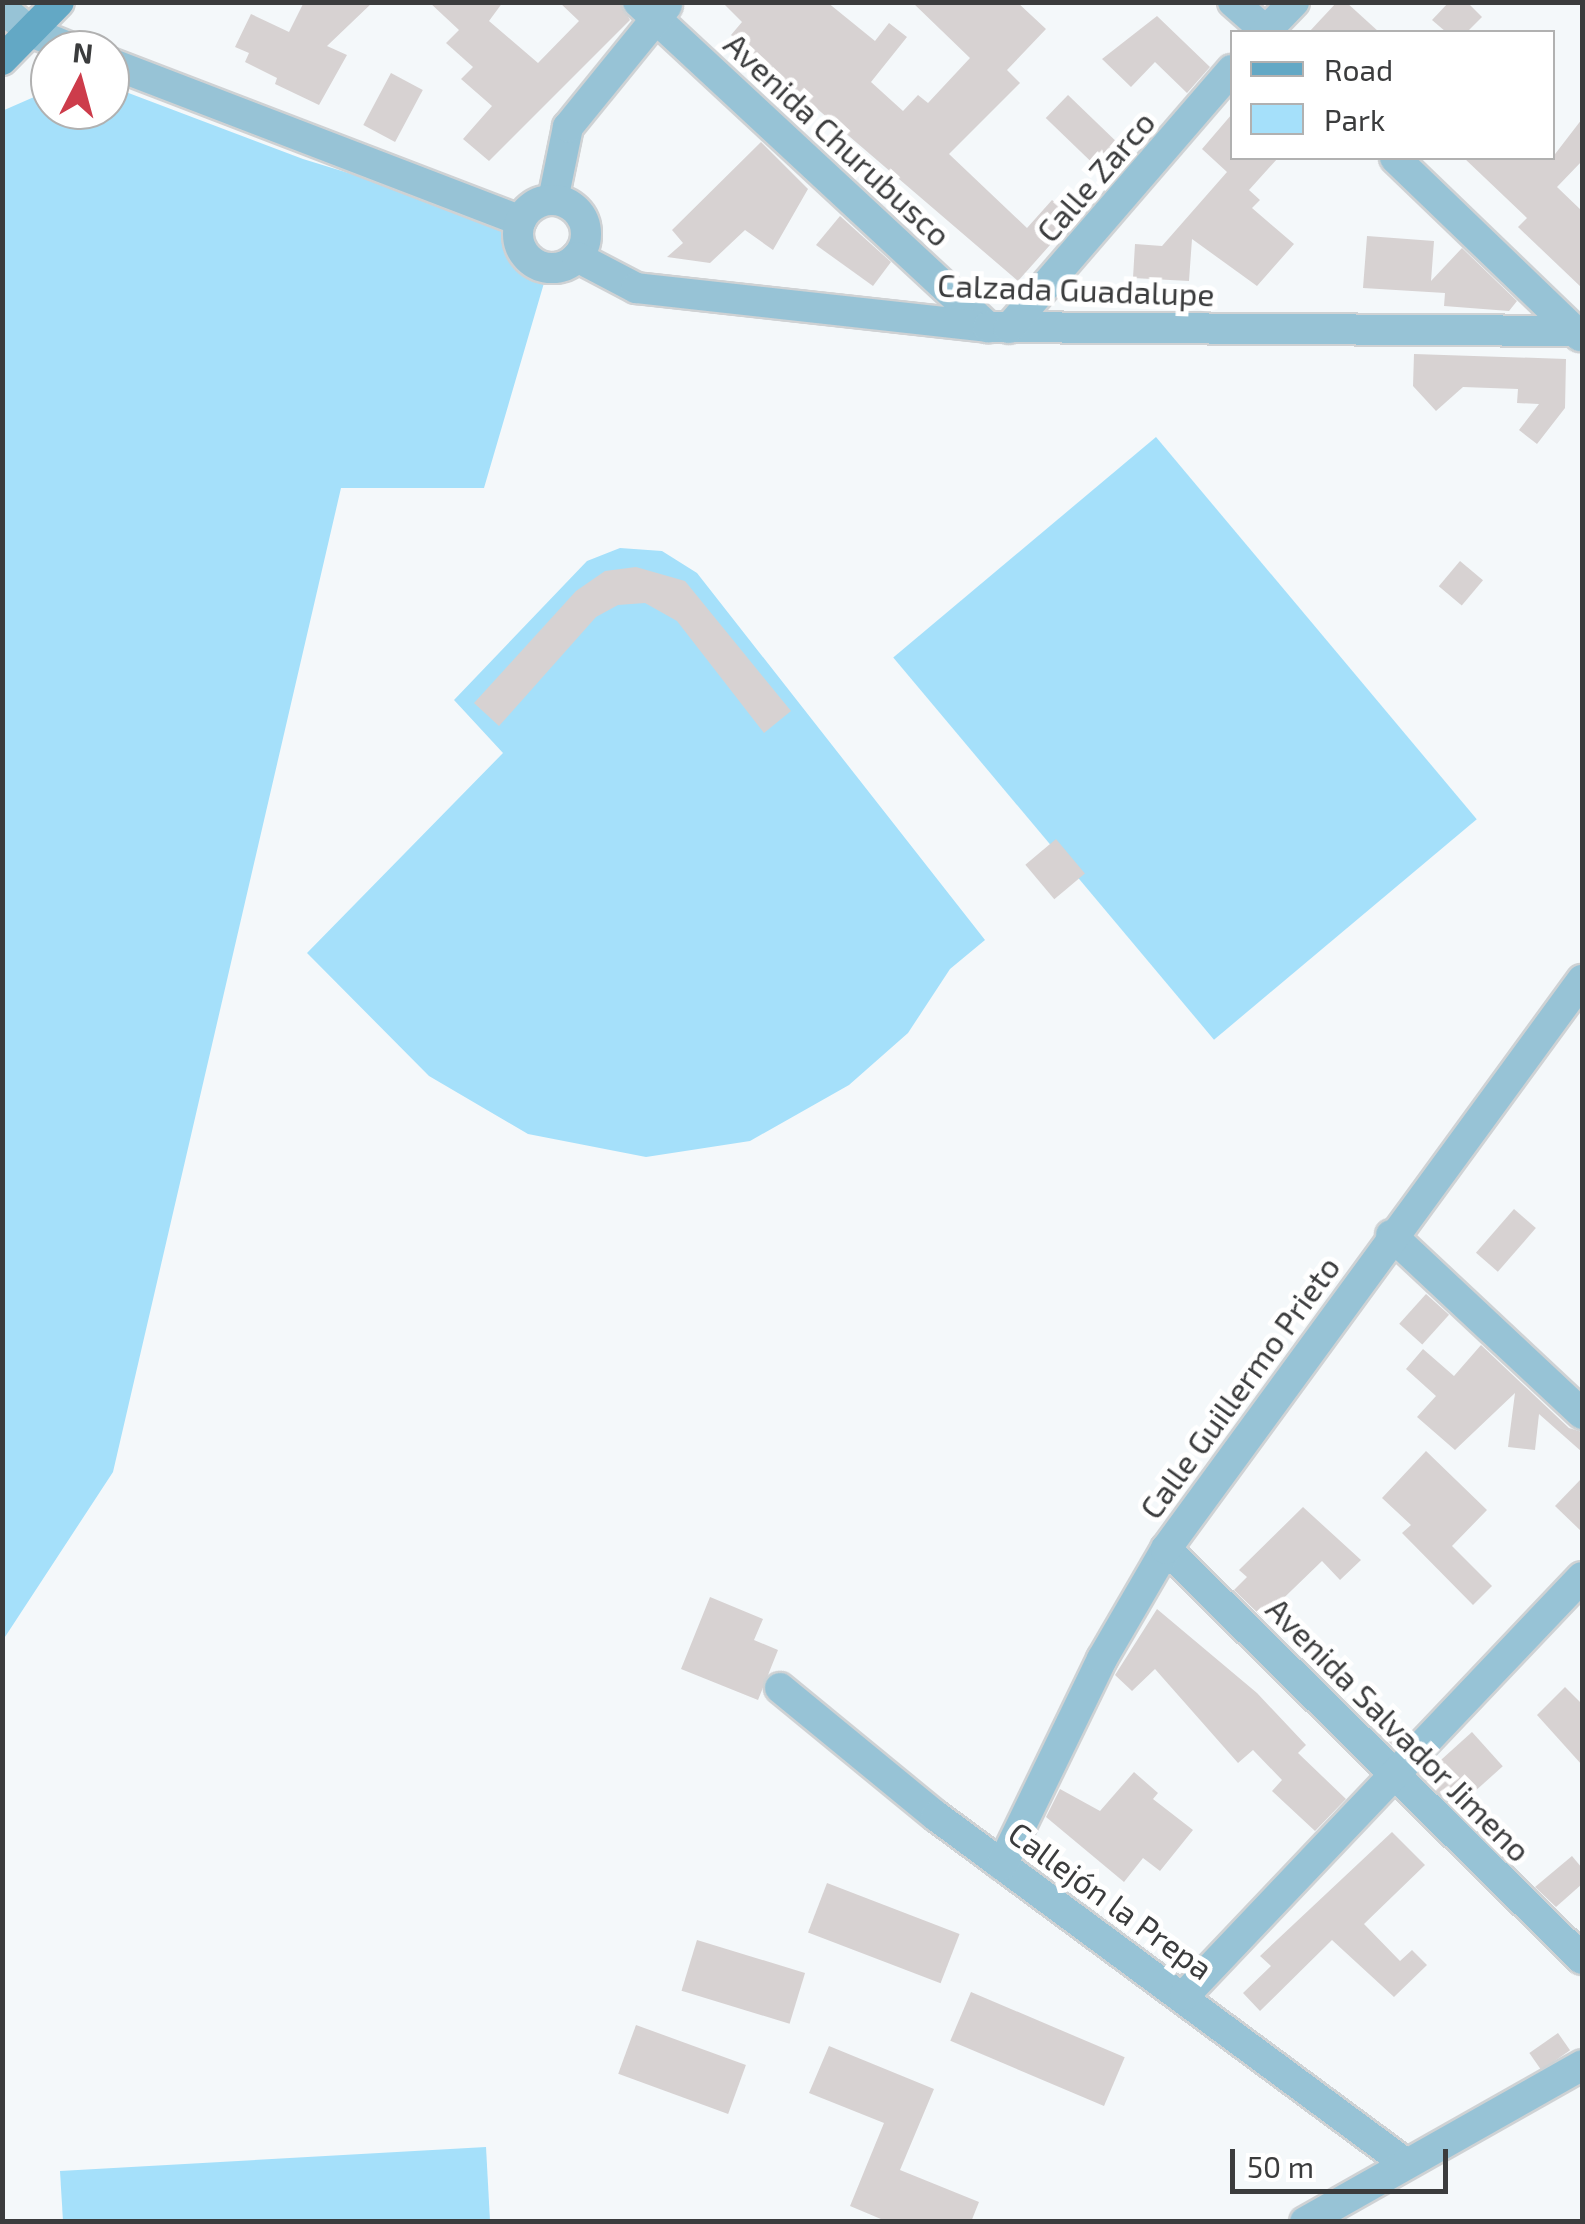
<!DOCTYPE html>
<html>
<head>
<meta charset="utf-8">
<style>
  body { margin:0 }
  #map { position:relative; width:1585px; height:2224px; overflow:hidden; background:#f4f8fa; font-family:"Exo 2",sans-serif }
  div>[style] { position:absolute }
  [style*='--x'] { left:calc(var(--x)*1px); top:calc(var(--y)*1px); width:calc(var(--w)*1px); rotate:calc(var(--a)*1deg) }
  .green>* { inset:0; background:#a5e0fa; transform-origin:0 0 }
  .building>* { inset:0; background:#d7d2d2; transform-origin:0 0 }
  .roads { filter:drop-shadow(2px 0 #cfd2d4) drop-shadow(-2px 0 #cfd2d4) drop-shadow(0 2px #cfd2d4) drop-shadow(0 -2px #cfd2d4) }
  .street>* { height:30px; margin:-15px; padding:0 15px; transform-origin:15px; border-radius:15px; background:#97c3d6 }
  .street>.ring { margin:-15px; padding:0; box-sizing:content-box; background:none; border:30px solid #97c3d6; border-radius:50% }
  .secondary>* { height:30px; margin:-15px; padding:0 15px; transform-origin:15px; border-radius:15px; background:#63a8c5 }
  span { translate:-50% -50%; white-space:nowrap; text-align:center; line-height:1.15; -webkit-text-stroke:10px #fff; paint-order:stroke }
  .street-label { font-size:32px; color:#3b3c3d }
  .frame { position:absolute; inset:0; border:5px solid #3b3c3d; pointer-events:none }
  .legend { position:absolute; left:1230px; top:30px; width:325px; height:130px; box-sizing:border-box; background:#fff; border:2px solid #b1b1b1; margin:0; padding:12px 18px; list-style:none; font-size:30px; color:#3b3c3d }
  .legend li { display:flex; align-items:center; gap:20px; height:50px }
  .legend b { width:50px; border:2px solid #b1b1b1 }
  .north { position:absolute; left:30px; top:30px; width:100px; height:100px; box-sizing:border-box; background:#fff; border:2px solid #b1b1b1; border-radius:50%; rotate:6deg; font-size:28px; font-weight:700; line-height:40px; text-align:center; color:#3b3c3d }
  .north::after { content:''; display:block; margin:auto; width:35px; height:45px; background:#cd3c4b; clip-path:polygon(50% 0,100% 100%,50% 72%,0 100%) }
  .scale { position:absolute; left:1230px; top:2149px; width:218px; height:45px; box-sizing:border-box; border:5px solid #3b3c3d; border-top:0; padding-left:12px; font-size:30px; line-height:35px; white-space:nowrap; color:#3b3c3d; -webkit-text-stroke:8px #fff; paint-order:stroke }
</style>
</head>
<body>
<div id="map">
  <div class="green">
    <i style="clip-path:polygon(110px 86px,303px 159px,498px 219px,544px 283px,484px 488px,341px 488px,113px 1472px,3px 1640px,2px 111px,50px 90px,50px 110px,110px 110px)"></i>
    <i style="left:1156px;top:437px;width:499px;height:343px;rotate:50deg"></i>
    <i style="clip-path:polygon(620px 548px,662px 551px,697px 573px,985px 940px,950px 969px,908px 1033px,849px 1085px,750px 1141px,646px 1157px,528px 1134px,429px 1076px,307px 953px,503px 753px,454px 700px,587px 561px)"></i>
    <i style="clip-path:polygon(486px 2147px,490px 2221px,63px 2221px,60px 2171px)"></i>
  </div>
  <div class="building">
    <i style="clip-path:polygon(304px 2px,373px 2px,327px 46px,347px 55px,319px 105px,275px 84px,277px 78px,245px 62px,249px 53px,235px 47px,251px 14px,289px 32px)"></i>
    <i style="clip-path:polygon(429px 2px,503px 2px,489px 21px,538px 63px,579px 21px,559px 2px,620px 2px,630px 20px,489px 161px,463px 139px,492px 106px,461px 79px,473px 67px,446px 43px,459px 30px)"></i>
    <i style="clip-path:polygon(722px 2px,827px 2px,875px 41px,889px 23px,907px 37px,871px 82px,903px 111px,918px 95px,928px 103px,970px 58px,912px 2px,1017px 2px,1046px 29px,1007px 70px,1020px 83px,949px 154px,1027px 228px,1052px 200px,1074px 218px,1018px 281px,731px 35px,742px 22px)"></i>
    <i style="clip-path:polygon(1337px 2px,1346px 2px,1379px 32px,1309px 32px)"></i>
    <i style="clip-path:polygon(1449px 2px,1467px 2px,1482px 17px,1467px 32px,1446px 32px,1432px 20px)"></i>
    <i style="clip-path:polygon(1157px 16px,1210px 67px,1187px 93px,1155px 62px,1131px 87px,1102px 59px)"></i>
    <i style="left:391px;top:73px;width:36px;height:59px;rotate:28deg"></i>
    <i style="left:1068px;top:95px;width:84px;height:32px;rotate:44deg"></i>
    <i style="clip-path:polygon(1232px 114px,1232px 158px,1278px 158px,1249px 190px,1260px 200px,1252px 208px,1294px 244px,1257px 286px,1192px 239px,1189px 281px,1133px 278px,1135px 244px,1162px 246px,1227px 172px,1202px 149px)"></i>
    <i style="clip-path:polygon(1582px 119px,1582px 161px,1557px 187px,1582px 211px,1582px 288px,1518px 227px,1527px 218px,1464px 158px,1552px 158px)"></i>
    <i style="clip-path:polygon(761px 142px,808px 189px,773px 250px,745px 230px,710px 263px,667px 257px,683px 243px,672px 230px)"></i>
    <i style="clip-path:polygon(840px 216px,891px 262px,873px 286px,816px 245px)"></i>
    <i style="clip-path:polygon(1367px 236px,1434px 241px,1431px 281px,1462px 248px,1517px 301px,1509px 311px,1444px 306px,1445px 293px,1363px 288px)"></i>
    <i style="clip-path:polygon(1414px 354px,1566px 359px,1565px 408px,1537px 444px,1519px 430px,1539px 404px,1517px 403px,1518px 389px,1463px 387px,1436px 411px,1413px 386px)"></i>
    <i style="left:1460px;top:561px;width:30px;height:33px;rotate:40deg"></i>
    <i style="clip-path:polygon(636px 567px,685px 581px,791px 711px,764px 733px,677px 621px,645px 603px,618px 605px,596px 617px,499px 726px,474px 703px,576px 591px,605px 571px)"></i>
    <i style="left:1056px;top:839px;width:45px;height:40px;rotate:50deg"></i>
    <i style="left:1514px;top:1209px;width:29px;height:58px;rotate:41deg"></i>
    <i style="left:1426px;top:1294px;width:31px;height:40px;rotate:42deg"></i>
    <i style="clip-path:polygon(1481px 1345px,1569px 1428px,1582px 1432px,1582px 1452px,1539px 1414px,1535px 1450px,1508px 1447px,1515px 1393px,1455px 1450px,1417px 1417px,1436px 1396px,1406px 1369px,1423px 1349px,1454px 1376px)"></i>
    <i style="clip-path:polygon(1426px 1451px,1487px 1510px,1452px 1546px,1492px 1586px,1473px 1605px,1402px 1533px,1411px 1525px,1382px 1498px)"></i>
    <i style="clip-path:polygon(1582px 1478px,1582px 1532px,1555px 1506px)"></i>
    <i style="clip-path:polygon(1303px 1507px,1361px 1560px,1340px 1580px,1322px 1561px,1263px 1618px,1234px 1590px,1247px 1577px,1239px 1570px)"></i>
    <i style="clip-path:polygon(710px 1597px,763px 1619px,754px 1640px,778px 1650px,758px 1700px,681px 1669px)"></i>
    <i style="clip-path:polygon(1157px 1609px,1257px 1693px,1306px 1745px,1298px 1753px,1346px 1799px,1315px 1831px,1272px 1791px,1282px 1780px,1253px 1750px,1238px 1763px,1155px 1669px,1132px 1691px,1115px 1675px)"></i>
    <i style="clip-path:polygon(1565px 1687px,1582px 1704px,1582px 1765px,1537px 1715px)"></i>
    <i style="left:1379px;top:1704px;width:41px;height:21px;rotate:43deg"></i>
    <i style="left:1472px;top:1732px;width:46px;height:66px;rotate:48deg"></i>
    <i style="clip-path:polygon(1134px 1772px,1158px 1793px,1153px 1799px,1193px 1830px,1160px 1871px,1143px 1858px,1124px 1882px,1046px 1817px,1060px 1789px,1100px 1811px)"></i>
    <i style="clip-path:polygon(1392px 1832px,1425px 1865px,1364px 1924px,1400px 1961px,1412px 1950px,1427px 1965px,1394px 1997px,1332px 1940px,1260px 2011px,1243px 1993px,1271px 1966px,1260px 1956px)"></i>
    <i style="clip-path:polygon(1572px 1856px,1582px 1868px,1582px 1884px,1556px 1907px,1535px 1887px)"></i>
    <i style="left:827px;top:1883px;width:142px;height:53px;rotate:21deg"></i>
    <i style="left:697px;top:1940px;width:113px;height:53px;rotate:17deg"></i>
    <i style="left:971px;top:1992px;width:167px;height:53px;rotate:23deg"></i>
    <i style="left:636px;top:2025px;width:117px;height:52px;rotate:20deg"></i>
    <i style="left:1558px;top:2033px;width:21px;height:35px;rotate:55deg"></i>
    <i style="clip-path:polygon(829px 2046px,934px 2089px,900px 2170px,979px 2202px,971px 2222px,888px 2222px,850px 2206px,884px 2123px,809px 2093px)"></i>
  </div>
  <div class="roads">
    <div class="street">
      <i style="--x:638;--y:2;--w:478;--a:42.9"></i>
      <i style="--x:1233;--y:2;--w:45;--a:41.4"></i>
      <i style="--x:2;--y:8;--w:38;--a:40"></i>
      <i style="--x:31;--y:32;--w:48;--a:21.8"></i>
      <i style="--x:1265;--y:32;--w:42;--a:-46"></i>
      <i style="--x:110;--y:63;--w:440;--a:21"></i>
      <i style="--x:1395;--y:158;--w:257;--a:43.9"></i>
      <i style="--x:553;--y:200;--w:75;--a:-78.4"></i>
      <i style="--x:568;--y:127;--w:157;--a:-50.9"></i>
      <i class="ring" style="left:518px;top:200px;width:38px;height:38px"></i>
      <i style="--x:577;--y:257;--w:67;--a:27.7"></i>
      <i style="--x:636;--y:288;--w:354;--a:6.3"></i>
      <i style="--x:988;--y:327;--w:594;--a:0.39"></i>
      <i style="--x:1009;--y:328;--w:341;--a:-49.2"></i>
      <i style="--x:1391;--y:1235;--w:262;--a:43.1"></i>
      <i style="--x:1166;--y:1549;--w:584;--a:44.58"></i>
      <i style="--x:780;--y:1688;--w:202;--a:39.4"></i>
      <i style="--x:936;--y:1816;--w:583;--a:36.5"></i>
      <i style="--x:1002;--y:1865;--w:229;--a:-64.1"></i>
      <i style="--x:1102;--y:1659;--w:127;--a:-59.8"></i>
      <i style="--x:1166;--y:1549;--w:705;--a:-53.83"></i>
      <i style="--x:1185;--y:1995;--w:576;--a:-46.48"></i>
      <i style="--x:1305;--y:2222;--w:318;--a:-29.5"></i>
    </div>
    <div class="secondary">
      <i style="--x:2;--y:60;--w:81;--a:-45.5"></i>
    </div>
  </div>
  <div class="street-label">
    <span style="left:838px;top:139px;rotate:43deg">Avenida Churubusco</span>
    <span style="left:1095px;top:176px;rotate:-49deg">Calle Zarco</span>
    <span style="left:1076px;top:289px;rotate:2deg">Calzada Guadalupe</span>
    <span style="left:1239px;top:1387px;rotate:-54deg">Calle Guillermo Prieto</span>
    <span style="left:1399px;top:1729px;rotate:45deg">Avenida Salvador Jimeno</span>
    <span style="left:1111px;top:1900px;rotate:36deg">Callejón la Prepa</span>
  </div>
  <div class="frame"></div>
  <ul class="legend">
  <li><b style="height:12px;background:#63a8c5"></b>Road</li>
  <li><b style="height:28px;background:#a5e0fa"></b>Park</li>
  </ul>
  <div class="north">N</div>
  <div class="scale">50 m</div>
</div>
</body>
</html>
